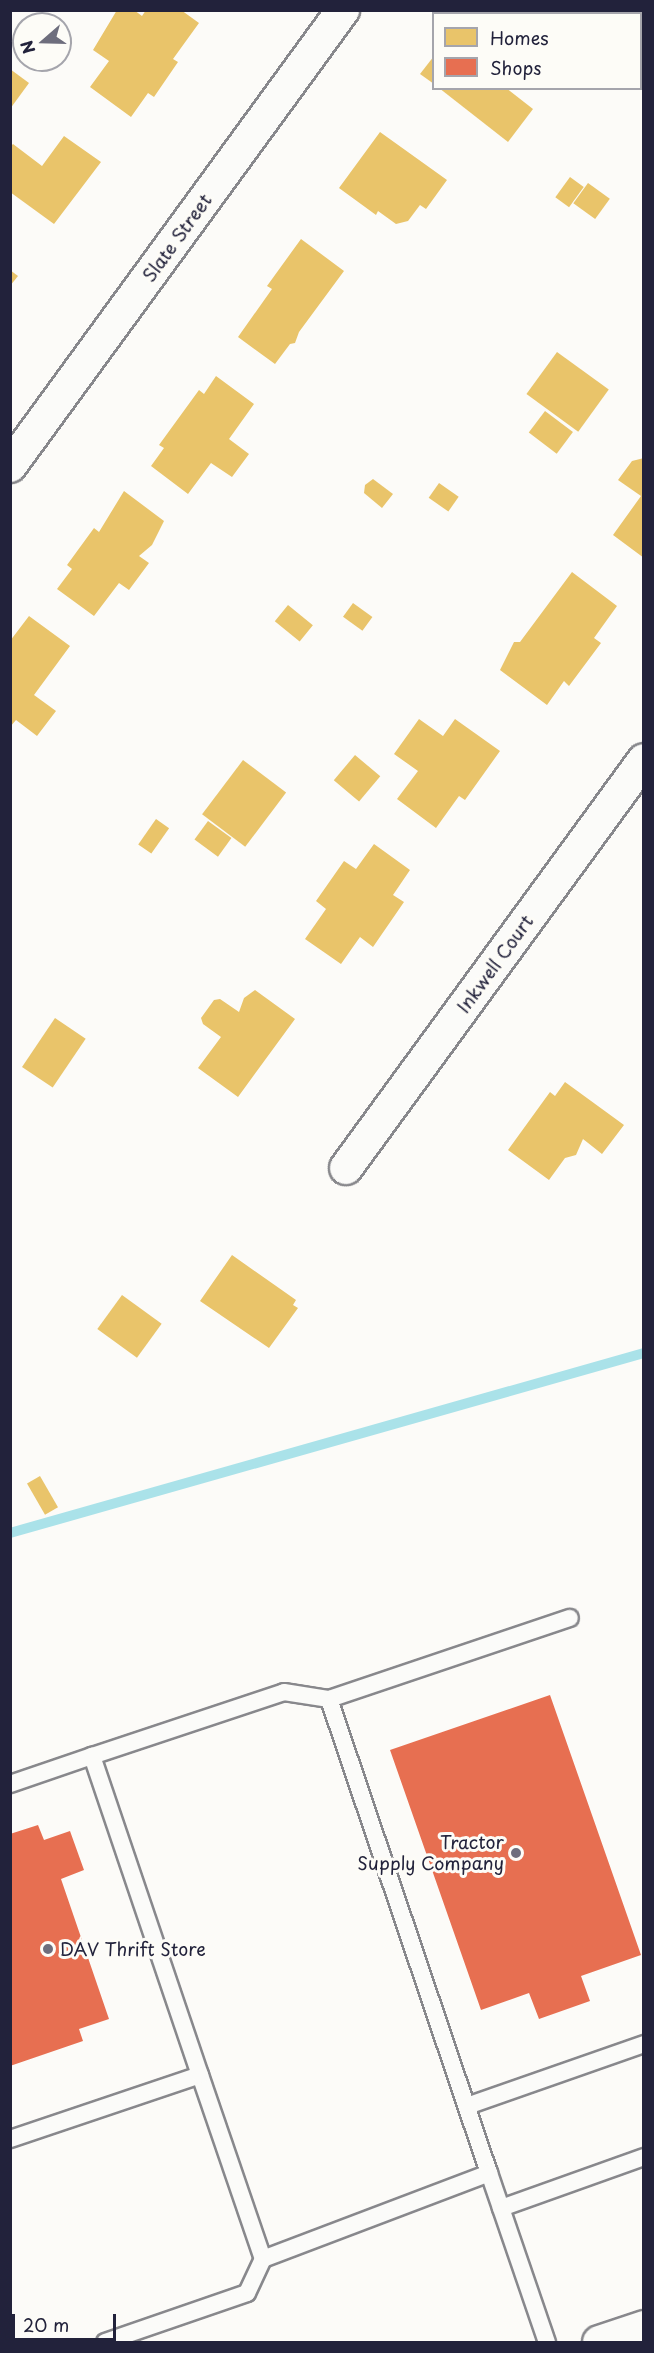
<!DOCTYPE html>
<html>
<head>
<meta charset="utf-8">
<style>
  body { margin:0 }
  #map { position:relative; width:654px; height:2353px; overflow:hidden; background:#fcfbf8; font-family:"Playpen Sans",sans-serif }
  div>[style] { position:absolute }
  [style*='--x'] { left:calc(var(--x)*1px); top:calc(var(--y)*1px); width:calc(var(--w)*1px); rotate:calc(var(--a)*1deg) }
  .homes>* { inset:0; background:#e9c46a; transform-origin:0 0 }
  .shops>* { inset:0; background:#e76f51 }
  .stream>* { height:10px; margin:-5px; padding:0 5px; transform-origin:5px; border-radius:5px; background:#aae2e9 }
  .roads { filter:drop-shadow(2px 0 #88888c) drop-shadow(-2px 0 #88888c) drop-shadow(0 2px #88888c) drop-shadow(0 -2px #88888c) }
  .service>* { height:16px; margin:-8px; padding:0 8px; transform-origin:8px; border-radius:8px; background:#fbfbf9 }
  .minor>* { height:32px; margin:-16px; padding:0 16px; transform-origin:16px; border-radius:16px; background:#fbfbf9 }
  .secondary>* { height:33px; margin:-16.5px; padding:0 16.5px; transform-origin:16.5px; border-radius:16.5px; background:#fbfbf9 }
  .dots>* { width:16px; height:16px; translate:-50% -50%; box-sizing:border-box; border:3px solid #fdfcf7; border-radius:50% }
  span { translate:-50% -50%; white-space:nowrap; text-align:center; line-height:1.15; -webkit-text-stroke:6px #fdfcf7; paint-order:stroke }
  .street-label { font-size:18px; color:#22223b }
  .poi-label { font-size:18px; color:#22223b }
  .right { translate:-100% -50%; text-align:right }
  .left { translate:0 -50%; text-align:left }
  .frame { position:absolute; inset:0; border:12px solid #22223b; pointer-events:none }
  .legend { position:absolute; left:432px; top:12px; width:210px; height:78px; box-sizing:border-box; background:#fdfcf7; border:2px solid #a5a5ac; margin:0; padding:8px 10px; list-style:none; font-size:18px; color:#22223b }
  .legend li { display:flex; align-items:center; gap:12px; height:30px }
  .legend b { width:30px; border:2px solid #a5a5ac }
  .north { position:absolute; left:12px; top:12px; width:60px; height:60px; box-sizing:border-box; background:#fdfcf7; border:2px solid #a5a5ac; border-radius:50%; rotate:250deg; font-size:16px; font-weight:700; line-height:24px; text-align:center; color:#22223b }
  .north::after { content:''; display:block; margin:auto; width:21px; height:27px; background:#6e6e7d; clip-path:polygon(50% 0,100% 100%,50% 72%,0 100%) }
  .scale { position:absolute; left:12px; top:2314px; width:104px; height:27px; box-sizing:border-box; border:3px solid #22223b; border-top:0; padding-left:8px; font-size:18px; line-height:21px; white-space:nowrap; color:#22223b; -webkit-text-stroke:4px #fdfcf7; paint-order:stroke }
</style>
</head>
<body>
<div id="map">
  <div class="homes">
    <i style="clip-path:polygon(117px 10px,134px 10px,142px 16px,146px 10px,181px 10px,199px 23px,173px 59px,178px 62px,154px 97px,148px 93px,131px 117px,90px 87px,109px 61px,93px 50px)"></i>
    <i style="clip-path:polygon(468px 10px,526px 10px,466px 14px)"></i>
    <i style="clip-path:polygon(434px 56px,434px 84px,420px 74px)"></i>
    <i style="clip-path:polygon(10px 69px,29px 83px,10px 109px)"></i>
    <i style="clip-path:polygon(439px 88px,506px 88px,533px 109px,508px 142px)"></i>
    <i style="clip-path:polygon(380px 132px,447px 180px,426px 209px,420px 205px,408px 221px,396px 224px,378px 211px,376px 215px,339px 188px)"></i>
    <i style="clip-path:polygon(64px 136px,101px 162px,54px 224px,10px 192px,10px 147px,13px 144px,42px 166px)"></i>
    <i style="left:570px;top:177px;width:17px;height:25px;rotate:36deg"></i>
    <i style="left:588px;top:183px;width:27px;height:25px;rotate:36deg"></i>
    <i style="clip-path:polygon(301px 239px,344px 271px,299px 332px,295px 343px,290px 344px,275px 364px,238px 337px,272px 289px,267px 286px)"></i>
    <i style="clip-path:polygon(10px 270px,18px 276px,10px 286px)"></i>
    <i style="left:557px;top:352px;width:64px;height:52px;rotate:36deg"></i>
    <i style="clip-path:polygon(216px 376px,254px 404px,229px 439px,249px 454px,232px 477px,211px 463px,188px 494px,151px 466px,164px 448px,159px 445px,199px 390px,204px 394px)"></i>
    <i style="left:545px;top:411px;width:35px;height:27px;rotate:37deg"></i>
    <i style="clip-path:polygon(644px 458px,644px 558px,613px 535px,641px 496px,618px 480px,632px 461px)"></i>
    <i style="clip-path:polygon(373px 479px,393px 494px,382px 508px,364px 493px,365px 485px)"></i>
    <i style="left:439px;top:483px;width:24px;height:18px;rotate:35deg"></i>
    <i style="clip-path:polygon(124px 491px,164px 521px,152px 545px,139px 556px,149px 563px,129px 590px,119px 583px,94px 616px,57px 589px,72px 569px,67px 565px,94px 528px,99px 532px)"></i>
    <i style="clip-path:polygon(572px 572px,617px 606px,594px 638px,601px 643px,569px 686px,564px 681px,547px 705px,500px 670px,514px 642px,520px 642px)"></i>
    <i style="left:353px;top:603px;width:24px;height:17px;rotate:36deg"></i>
    <i style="left:288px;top:605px;width:32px;height:21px;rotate:39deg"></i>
    <i style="clip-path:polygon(29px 616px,70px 646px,34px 695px,56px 711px,37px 736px,16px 720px,10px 727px,10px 641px)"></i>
    <i style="clip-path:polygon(419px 719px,443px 736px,455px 719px,500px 751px,465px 800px,459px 796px,436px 828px,397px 799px,418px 771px,394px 754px)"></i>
    <i style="left:355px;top:755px;width:33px;height:33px;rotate:40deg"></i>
    <i style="left:243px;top:760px;width:54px;height:68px;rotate:37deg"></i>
    <i style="left:156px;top:819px;width:16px;height:31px;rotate:35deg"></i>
    <i style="left:208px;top:821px;width:29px;height:23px;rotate:36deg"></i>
    <i style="clip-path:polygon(374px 844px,410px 870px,393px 895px,404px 902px,373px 947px,360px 937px,341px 964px,305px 939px,326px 909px,316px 901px,344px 861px,356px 869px)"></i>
    <i style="clip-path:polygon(255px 990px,295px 1019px,238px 1097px,198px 1068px,221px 1037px,203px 1024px,201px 1018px,214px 1000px,220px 999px,239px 1012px,244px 998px)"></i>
    <i style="left:55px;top:1018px;width:37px;height:59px;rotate:34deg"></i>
    <i style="clip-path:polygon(565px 1082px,624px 1125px,602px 1154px,583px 1139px,576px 1155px,565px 1158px,549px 1180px,508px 1150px,550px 1092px,555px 1096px)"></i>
    <i style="clip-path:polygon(232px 1255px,296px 1300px,293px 1305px,298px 1308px,269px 1348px,200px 1301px)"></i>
    <i style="left:122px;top:1295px;width:49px;height:42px;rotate:36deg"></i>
    <i style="left:40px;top:1476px;width:36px;height:15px;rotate:60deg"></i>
  </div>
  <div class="shops">
    <i style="clip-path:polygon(550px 1695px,641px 1955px,581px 1976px,590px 2001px,539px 2019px,529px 1993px,481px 2010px,390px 1750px)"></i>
    <i style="clip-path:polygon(38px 1825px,44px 1840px,70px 1831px,84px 1870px,61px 1879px,109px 2019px,79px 2029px,83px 2041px,10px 2066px,10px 1834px)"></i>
  </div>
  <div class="stream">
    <i style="--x:10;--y:1533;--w:659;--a:-15.85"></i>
  </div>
  <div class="roads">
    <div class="service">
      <i style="--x:329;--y:1699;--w:254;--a:-18.6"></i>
      <i style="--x:10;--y:1784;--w:87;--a:-18.9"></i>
      <i style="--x:200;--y:2075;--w:194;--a:71.1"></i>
      <i style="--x:467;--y:2106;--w:188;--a:-19.3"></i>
      <i style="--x:10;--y:2139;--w:200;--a:-18.6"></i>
      <i style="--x:200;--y:2075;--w:337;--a:-108.7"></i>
      <i style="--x:92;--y:1756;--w:202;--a:-18.4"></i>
      <i style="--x:284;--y:1692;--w:46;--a:8.8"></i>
      <i style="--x:329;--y:1699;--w:500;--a:71.35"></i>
      <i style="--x:501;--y:2208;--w:152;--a:-19.6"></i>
      <i style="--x:105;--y:2342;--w:150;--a:-19"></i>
      <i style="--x:247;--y:2293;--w:38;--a:-65"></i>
      <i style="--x:263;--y:2259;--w:242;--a:-20.8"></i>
      <i style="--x:489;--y:2173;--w:179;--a:71.1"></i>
    </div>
    <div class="minor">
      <i style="--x:10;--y:466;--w:565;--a:-53.86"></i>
      <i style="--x:346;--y:1168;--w:505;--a:-53.86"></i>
    </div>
    <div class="secondary">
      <i style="--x:599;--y:2342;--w:47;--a:-18.4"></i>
    </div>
  </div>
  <div class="dots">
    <i style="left:516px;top:1853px;background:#6e6e7d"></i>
    <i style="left:48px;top:1949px;background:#6e6e7d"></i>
  </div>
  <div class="street-label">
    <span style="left:177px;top:238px;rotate:-54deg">Slate Street</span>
    <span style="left:495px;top:964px;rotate:-54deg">Inkwell Court</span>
  </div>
  <div class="poi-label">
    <span class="right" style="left:504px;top:1853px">Tractor<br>Supply Company</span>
    <span class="left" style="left:60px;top:1949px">DAV Thrift Store</span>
  </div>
  <div class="frame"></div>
  <ul class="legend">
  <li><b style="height:16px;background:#e9c46a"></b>Homes</li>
  <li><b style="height:16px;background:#e76f51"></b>Shops</li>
  </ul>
  <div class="north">N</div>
  <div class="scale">20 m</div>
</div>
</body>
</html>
